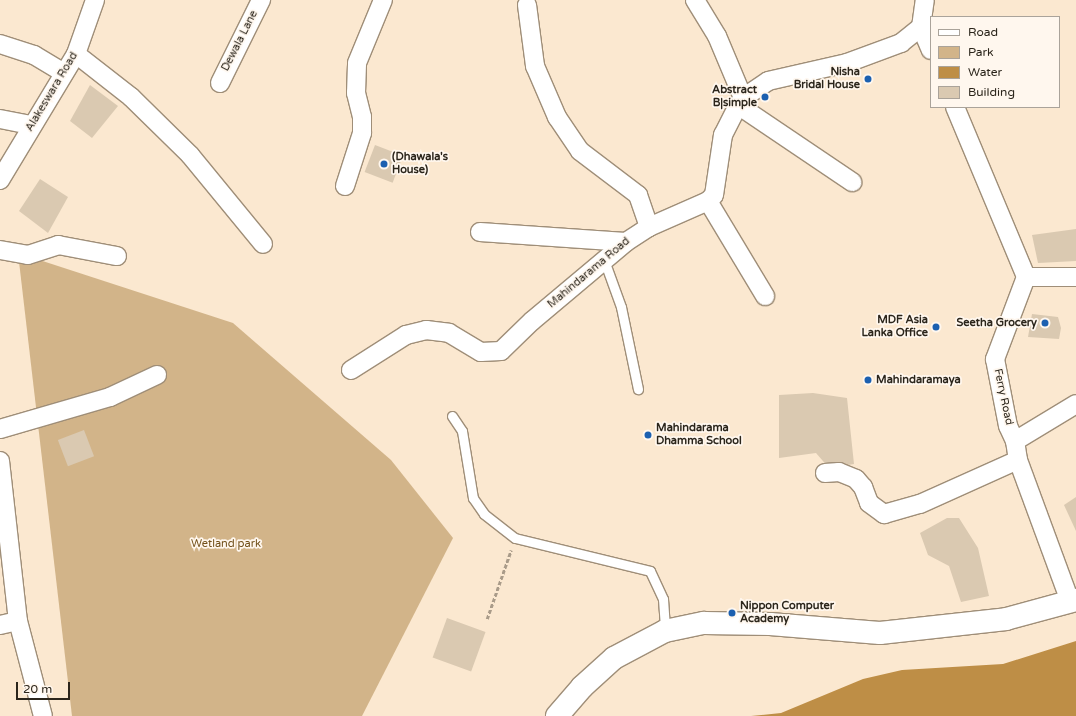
<!DOCTYPE html>
<html>
<head>
<meta charset="utf-8">
<style>
  body { margin:0 }
  #map { position:relative; width:1076px; height:716px; overflow:hidden; background:#fbe8d0; font-family:"Varela Round",sans-serif }
  div>[style] { position:absolute }
  [style*='--x'] { left:calc(var(--x)*1px); top:calc(var(--y)*1px); width:calc(var(--w)*1px); rotate:calc(var(--a)*1deg) }
  .green>* { inset:0; background:#d2b489 }
  .water>* { inset:0; background:#be8e46 }
  .building>* { inset:0; background:#dac9b1; transform-origin:0 0 }
  .path>* { height:2.5px; margin-top:-1.25px; transform-origin:0; background:repeating-linear-gradient(90deg,#a99b89 0 4px,transparent 0 6px) }
  .roads { filter:drop-shadow(1px 0 #9f8e78) drop-shadow(-1px 0 #9f8e78) drop-shadow(0 1px #9f8e78) drop-shadow(0 -1px #9f8e78) }
  .service>* { height:9px; margin:-4.5px; padding:0 4.5px; transform-origin:4.5px; border-radius:4.5px; background:#fff }
  .minor>* { height:18px; margin:-9px; padding:0 9px; transform-origin:9px; border-radius:9px; background:#fff }
  .tertiary>* { height:22px; margin:-11px; padding:0 11px; transform-origin:11px; border-radius:11px; background:#fff }
  .dots>* { width:11px; height:11px; translate:-50% -50%; box-sizing:border-box; border:2px solid #fff7ee; border-radius:50% }
  span { translate:-50% -50%; white-space:nowrap; text-align:center; line-height:1.15; -webkit-text-stroke:3.5px #fff7ee; paint-order:stroke }
  .street-label { font-size:11px; color:#2b251b }
  .poi-label { font-size:11px; color:#2b251b; font-weight:700 }
  .right { translate:-100% -50%; text-align:right }
  .left { translate:0 -50%; text-align:left }
  .park-label { font-size:11px; color:#72501a }
  .legend { position:absolute; left:930px; top:16px; width:130px; height:92px; box-sizing:border-box; background:#fff7ee; border:1px solid #aaa39a; margin:0; padding:5px 7px; list-style:none; font-size:12px; color:#2b251b }
  .legend li { display:flex; align-items:center; gap:8px; height:20px }
  .legend b { width:20px; border:1px solid #aaa39a }
  .scale { position:absolute; left:16px; top:682px; width:54px; height:18px; box-sizing:border-box; border:2px solid #2b251b; border-top:0; padding-left:5px; font-size:12px; line-height:14px; white-space:nowrap; color:#2b251b; -webkit-text-stroke:3px #fff7ee; paint-order:stroke }
</style>
</head>
<body>
<div id="map">
  <div class="green">
    <i style="clip-path:polygon(18px 253px,233px 323px,391px 460px,453px 538px,362px 716px,72px 716px)"></i>
  </div>
  <div class="water">
    <i style="clip-path:polygon(1076px 641px,1076px 716px,751px 716px,781px 713px,863px 679px,902px 670px,1003px 664px)"></i>
  </div>
  <div class="building">
    <i style="clip-path:polygon(90px 85px,118px 106px,92px 138px,70px 121px)"></i>
    <i style="left:375px;top:145px;width:30px;height:29px;rotate:21deg"></i>
    <i style="clip-path:polygon(40px 179px,68px 197px,48px 233px,19px 211px)"></i>
    <i style="clip-path:polygon(1076px 229px,1076px 261px,1038px 263px,1032px 235px)"></i>
    <i style="clip-path:polygon(1032px 314px,1058px 317px,1061px 328px,1059px 339px,1028px 337px)"></i>
    <i style="clip-path:polygon(813px 393px,847px 398px,854px 464px,829px 468px,816px 453px,779px 458px,779px 395px)"></i>
    <i style="left:84px;top:430px;width:28px;height:28px;rotate:69deg"></i>
    <i style="clip-path:polygon(1076px 497px,1076px 531px,1064px 505px)"></i>
    <i style="clip-path:polygon(947px 518px,959px 518px,978px 548px,989px 596px,961px 602px,949px 566px,928px 555px,920px 533px)"></i>
    <i style="left:447px;top:618px;width:41px;height:42px;rotate:20deg"></i>
  </div>
  <div class="path">
    <i style="--x:487;--y:619;--w:73;--a:-70.8"></i>
  </div>
  <div class="roads">
    <div class="service">
      <i style="--x:604;--y:260;--w:50;--a:70.1"></i>
      <i style="--x:621;--y:307;--w:84;--a:78.3"></i>
      <i style="--x:452;--y:416;--w:18;--a:56"></i>
      <i style="--x:462;--y:431;--w:68;--a:80.7"></i>
      <i style="--x:473;--y:498;--w:19;--a:55"></i>
      <i style="--x:484;--y:514;--w:39;--a:38"></i>
      <i style="--x:515;--y:538;--w:139;--a:13.7"></i>
      <i style="--x:650;--y:571;--w:31;--a:65"></i>
      <i style="--x:663;--y:599;--w:32;--a:86"></i>
    </div>
    <div class="minor">
      <i style="--x:695;--y:0;--w:42;--a:58.6"></i>
      <i style="--x:717;--y:36;--w:67;--a:67.2"></i>
      <i style="--x:527;--y:5;--w:62;--a:82.5"></i>
      <i style="--x:535;--y:66;--w:56;--a:66.7"></i>
      <i style="--x:557;--y:117;--w:41;--a:55.9"></i>
      <i style="--x:580;--y:151;--w:73;--a:37.2"></i>
      <i style="--x:638;--y:195;--w:34;--a:71"></i>
      <i style="--x:921;--y:27;--w:25;--a:67"></i>
      <i style="--x:0;--y:44;--w:36;--a:18"></i>
      <i style="--x:34;--y:55;--w:35;--a:31"></i>
      <i style="--x:76;--y:54;--w:70;--a:38"></i>
      <i style="--x:131;--y:97;--w:83;--a:44.5"></i>
      <i style="--x:190;--y:155;--w:115;--a:50.6"></i>
      <i style="--x:220;--y:83;--w:93;--a:-63.7"></i>
      <i style="--x:738;--y:105;--w:138;--a:34"></i>
      <i style="--x:955;--y:107;--w:184;--a:67.3"></i>
      <i style="--x:1026;--y:277;--w:88;--a:110.7"></i>
      <i style="--x:995;--y:359;--w:68;--a:79"></i>
      <i style="--x:1008;--y:426;--w:17;--a:65"></i>
      <i style="--x:1015;--y:441;--w:19;--a:81"></i>
      <i style="--x:1018;--y:460;--w:150;--a:69.8"></i>
      <i style="--x:0;--y:119;--w:33;--a:11"></i>
      <i style="--x:0;--y:180;--w:147;--a:-58.9"></i>
      <i style="--x:76;--y:54;--w:57;--a:-70.6"></i>
      <i style="--x:345;--y:186;--w:56;--a:-72.2"></i>
      <i style="--x:362;--y:133;--w:16;--a:-90"></i>
      <i style="--x:362;--y:117;--w:25;--a:-104"></i>
      <i style="--x:356;--y:93;--w:30;--a:-88"></i>
      <i style="--x:357;--y:63;--w:68;--a:-67.6"></i>
      <i style="--x:708;--y:201;--w:111;--a:59"></i>
      <i style="--x:480;--y:232;--w:146;--a:3.9"></i>
      <i style="--x:0;--y:250;--w:28;--a:10"></i>
      <i style="--x:28;--y:255;--w:32;--a:-18"></i>
      <i style="--x:58;--y:245;--w:60;--a:10.6"></i>
      <i style="--x:1026;--y:277;--w:50;--a:0"></i>
      <i style="--x:351;--y:370;--w:65;--a:-32.5"></i>
      <i style="--x:406;--y:335;--w:21;--a:-14"></i>
      <i style="--x:426;--y:330;--w:23;--a:7"></i>
      <i style="--x:449;--y:333;--w:37;--a:31"></i>
      <i style="--x:481;--y:352;--w:20;--a:-3"></i>
      <i style="--x:501;--y:351;--w:43;--a:-44.1"></i>
      <i style="--x:532;--y:321;--w:123;--a:-40"></i>
      <i style="--x:626;--y:242;--w:27;--a:-33"></i>
      <i style="--x:649;--y:227;--w:64;--a:-23.8"></i>
      <i style="--x:708;--y:201;--w:8;--a:-45"></i>
      <i style="--x:714;--y:195;--w:61;--a:-81.5"></i>
      <i style="--x:723;--y:135;--w:34;--a:-63"></i>
      <i style="--x:738;--y:105;--w:9;--a:-54"></i>
      <i style="--x:743;--y:98;--w:30;--a:-34"></i>
      <i style="--x:768;--y:81;--w:81;--a:-12.8"></i>
      <i style="--x:847;--y:63;--w:58;--a:-20.3"></i>
      <i style="--x:901;--y:43;--w:26;--a:-39"></i>
      <i style="--x:921;--y:27;--w:27;--a:-82"></i>
      <i style="--x:0;--y:429;--w:115;--a:-16.2"></i>
      <i style="--x:110;--y:397;--w:52;--a:-25.1"></i>
      <i style="--x:1015;--y:441;--w:71;--a:-31.2"></i>
      <i style="--x:0;--y:461;--w:161;--a:83.6"></i>
      <i style="--x:18;--y:621;--w:98;--a:75.3"></i>
      <i style="--x:825;--y:473;--w:14;--a:-4"></i>
      <i style="--x:839;--y:472;--w:18;--a:22"></i>
      <i style="--x:856;--y:479;--w:11;--a:49"></i>
      <i style="--x:863;--y:487;--w:17;--a:69"></i>
      <i style="--x:869;--y:503;--w:19;--a:36"></i>
      <i style="--x:884;--y:514;--w:37;--a:-16"></i>
      <i style="--x:920;--y:504;--w:107;--a:-24.2"></i>
      <i style="--x:0;--y:625;--w:18;--a:-13"></i>
    </div>
    <div class="tertiary">
      <i style="--x:557;--y:716;--w:38;--a:-49"></i>
      <i style="--x:582;--y:687;--w:43;--a:-42.2"></i>
      <i style="--x:614;--y:658;--w:58;--a:-27.9"></i>
      <i style="--x:665;--y:631;--w:40;--a:-12"></i>
      <i style="--x:704;--y:623;--w:66;--a:0.9"></i>
      <i style="--x:770;--y:624;--w:110;--a:4.7"></i>
      <i style="--x:880;--y:633;--w:127;--a:-6.3"></i>
      <i style="--x:1006;--y:619;--w:73;--a:-15.2"></i>
    </div>
  </div>
  <div class="dots">
    <i style="left:868px;top:79px;background:#1c60b0"></i>
    <i style="left:765px;top:97px;background:#1c60b0"></i>
    <i style="left:384px;top:164px;background:#1c60b0"></i>
    <i style="left:1045px;top:323px;background:#1c60b0"></i>
    <i style="left:936px;top:327px;background:#1c60b0"></i>
    <i style="left:868px;top:380px;background:#1c60b0"></i>
    <i style="left:648px;top:435px;background:#1c60b0"></i>
    <i style="left:732px;top:613px;background:#1c60b0"></i>
  </div>
  <div class="street-label">
    <span style="left:240px;top:41px;rotate:-63deg">Dewala Lane</span>
    <span style="left:52px;top:92px;rotate:-59deg">Alakeswara Road</span>
    <span style="left:589px;top:273px;rotate:-40deg">Mahindarama Road</span>
    <span style="left:1003px;top:397px;rotate:78deg">Ferry Road</span>
  </div>
  <div class="poi-label">
    <span class="right" style="left:860px;top:79px">Nisha<br>Bridal House</span>
    <span class="right" style="left:757px;top:97px">Abstract<br>B|simple</span>
    <span class="left" style="left:392px;top:164px">(Dhawala's<br>House)</span>
    <span class="right" style="left:928px;top:327px">MDF Asia<br>Lanka Office</span>
    <span class="right" style="left:1037px;top:323px">Seetha Grocery</span>
    <span class="left" style="left:876px;top:380px">Mahindaramaya</span>
    <span class="left" style="left:656px;top:435px">Mahindarama<br>Dhamma School</span>
    <span class="left" style="left:740px;top:613px">Nippon Computer<br>Academy</span>
  </div>
  <div class="park-label">
    <span style="left:226px;top:544px">Wetland park</span>
  </div>
  <ul class="legend">
  <li><b style="height:5px;background:#fff"></b>Road</li>
  <li><b style="height:11px;background:#d2b489"></b>Park</li>
  <li><b style="height:11px;background:#be8e46"></b>Water</li>
  <li><b style="height:11px;background:#dac9b1"></b>Building</li>
  </ul>
  <div class="scale">20 m</div>
</div>
</body>
</html>
